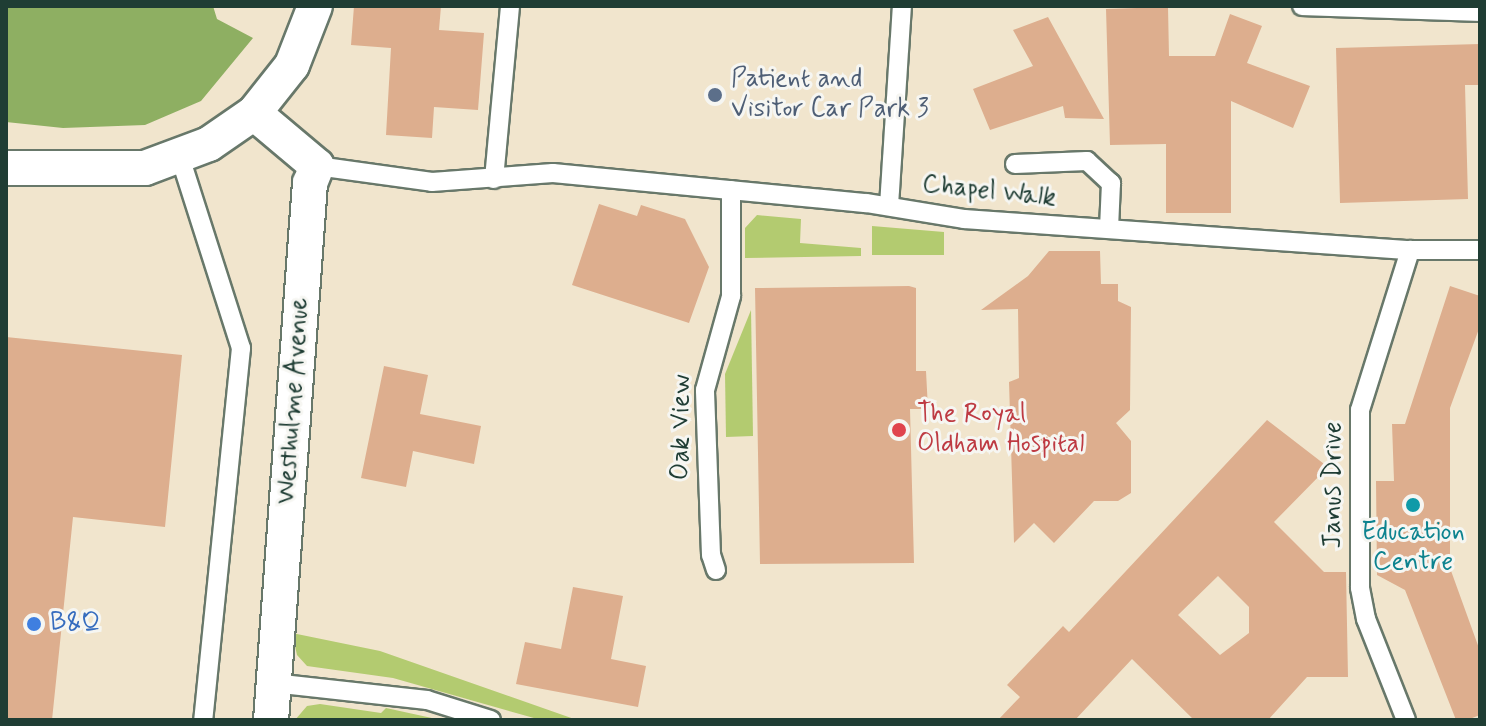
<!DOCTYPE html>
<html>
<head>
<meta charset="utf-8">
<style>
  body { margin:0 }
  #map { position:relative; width:1486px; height:726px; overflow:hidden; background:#f1e5cd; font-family:Mynerve,sans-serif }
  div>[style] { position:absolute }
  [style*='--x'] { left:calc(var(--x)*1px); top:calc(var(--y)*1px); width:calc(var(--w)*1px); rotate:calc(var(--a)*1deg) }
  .green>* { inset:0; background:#b3cb70 }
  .forest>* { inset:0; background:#8eaf62 }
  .building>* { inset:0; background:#ddae8e }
  .roads { filter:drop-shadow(2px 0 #68786a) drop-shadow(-2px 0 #68786a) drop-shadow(0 2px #68786a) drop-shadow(0 -2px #68786a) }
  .service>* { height:18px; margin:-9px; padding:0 9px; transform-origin:9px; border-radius:9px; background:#fff }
  .minor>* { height:34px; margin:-17px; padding:0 17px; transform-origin:17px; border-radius:17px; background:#fff }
  .dots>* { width:22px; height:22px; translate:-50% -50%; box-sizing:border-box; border:4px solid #f6f6f2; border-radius:50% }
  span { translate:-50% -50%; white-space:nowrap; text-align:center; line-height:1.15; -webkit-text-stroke:6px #f6f6f2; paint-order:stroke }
  .service-label { font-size:26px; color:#4e5e75 }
  .left { translate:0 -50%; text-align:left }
  .street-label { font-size:26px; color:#1f3d34 }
  .health-label { font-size:26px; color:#be3a42 }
  .culture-label { font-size:26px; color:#0d838f }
  .shop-label { font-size:26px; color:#366cbe }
  .frame { position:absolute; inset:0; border:8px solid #1f3d34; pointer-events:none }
</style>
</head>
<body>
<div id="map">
  <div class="green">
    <i style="clip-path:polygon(757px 215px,801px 219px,800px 243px,861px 248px,861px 256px,745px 258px,745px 228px)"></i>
    <i style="clip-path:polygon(872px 226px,944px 232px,944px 255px,872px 255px)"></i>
    <i style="clip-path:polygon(751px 310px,753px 436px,726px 437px,725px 374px)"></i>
    <i style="clip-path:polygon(292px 633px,380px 651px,577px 720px,541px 720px,393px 678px,307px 666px,297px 655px)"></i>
    <i style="clip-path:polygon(320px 704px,381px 713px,386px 708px,441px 720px,295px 720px,307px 706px)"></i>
  </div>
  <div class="forest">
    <i style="clip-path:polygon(6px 6px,213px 6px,217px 19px,253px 38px,201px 101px,145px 125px,63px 128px,6px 122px)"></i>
  </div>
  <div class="building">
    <i style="clip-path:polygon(354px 6px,441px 6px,439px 30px,484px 33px,478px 110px,434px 107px,432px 138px,386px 135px,391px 48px,351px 45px)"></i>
    <i style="clip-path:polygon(1168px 7px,1169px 56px,1215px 56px,1230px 14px,1262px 26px,1247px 63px,1310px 86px,1293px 128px,1231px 101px,1231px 213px,1166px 213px,1166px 144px,1110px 145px,1106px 9px)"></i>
    <i style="clip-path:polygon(1048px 17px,1104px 119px,1065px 118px,1063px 106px,990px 130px,973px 89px,1033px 66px,1013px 30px)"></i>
    <i style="clip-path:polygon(1480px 44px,1480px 85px,1465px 85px,1468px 199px,1340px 203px,1336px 48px)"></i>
    <i style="clip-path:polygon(599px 204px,637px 216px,641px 205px,685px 219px,709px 267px,689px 323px,572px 285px)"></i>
    <i style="clip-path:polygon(1049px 251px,1100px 251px,1101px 284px,1118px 284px,1118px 301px,1131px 307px,1130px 410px,1116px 423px,1131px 441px,1131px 493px,1118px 501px,1094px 501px,1054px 543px,1034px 523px,1014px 543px,1009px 382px,1019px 378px,1018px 309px,981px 310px,1028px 276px)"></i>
    <i style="clip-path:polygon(909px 286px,916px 288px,916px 371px,926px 371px,928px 409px,910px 409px,914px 563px,760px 564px,755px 288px)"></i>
    <i style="clip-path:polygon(1450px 286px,1480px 296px,1480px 326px,1450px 408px,1450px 568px,1480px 651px,1480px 715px,1467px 720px,1456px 720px,1405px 590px,1377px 575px,1376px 481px,1394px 481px,1392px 424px,1405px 424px)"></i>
    <i style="clip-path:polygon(6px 337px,182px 355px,165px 527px,73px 517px,52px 720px,6px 720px)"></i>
    <i style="clip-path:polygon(384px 366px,428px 375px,420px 414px,481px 426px,474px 464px,413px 451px,406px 487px,361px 478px)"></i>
    <i style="clip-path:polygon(evenodd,1267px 420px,1328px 467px,1274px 522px,1324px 572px,1346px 572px,1348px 677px,1307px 677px,1268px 720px,1194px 720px,1132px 659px,1075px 720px,998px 720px,1020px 697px,1007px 685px,1063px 626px,1069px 632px,1267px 420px,1218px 576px,1249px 607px,1249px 633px,1220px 655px,1178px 615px,1218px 576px)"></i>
    <i style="clip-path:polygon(573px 587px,623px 596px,611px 659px,646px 666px,638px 707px,516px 684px,525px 642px,561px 649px)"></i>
  </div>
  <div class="roads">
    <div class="service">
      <i style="--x:1302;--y:6;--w:178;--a:1.9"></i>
      <i style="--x:180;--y:157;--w:201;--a:72.3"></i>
      <i style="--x:241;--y:348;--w:374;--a:95.8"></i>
      <i style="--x:1015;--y:164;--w:72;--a:-2.4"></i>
      <i style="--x:1087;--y:161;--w:33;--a:43"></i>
      <i style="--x:1111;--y:183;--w:46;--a:92.5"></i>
      <i style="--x:317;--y:166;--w:116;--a:7.9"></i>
      <i style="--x:432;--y:182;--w:121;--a:-4.3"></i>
      <i style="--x:553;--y:173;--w:315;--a:5.5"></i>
      <i style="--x:867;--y:203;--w:98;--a:9.4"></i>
      <i style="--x:964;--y:219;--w:447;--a:4"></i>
      <i style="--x:1410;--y:250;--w:70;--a:0"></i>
      <i style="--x:494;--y:179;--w:174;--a:-84.7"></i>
      <i style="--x:889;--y:206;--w:200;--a:-86.3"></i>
      <i style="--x:716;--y:570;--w:16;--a:-108"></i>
      <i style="--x:711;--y:555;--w:165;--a:-92.1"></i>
      <i style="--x:705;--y:390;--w:98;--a:-74.5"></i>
      <i style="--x:731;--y:296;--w:106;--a:-90"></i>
      <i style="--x:273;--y:683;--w:155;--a:6.3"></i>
      <i style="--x:427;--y:700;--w:67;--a:17.4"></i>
      <i style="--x:1406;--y:720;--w:109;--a:-111.6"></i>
      <i style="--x:1366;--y:619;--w:32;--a:-101"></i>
      <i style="--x:1360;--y:588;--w:178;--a:-90"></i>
      <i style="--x:1360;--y:410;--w:168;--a:-72.6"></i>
    </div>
    <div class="minor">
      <i style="--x:254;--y:113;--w:82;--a:40.1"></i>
      <i style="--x:317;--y:166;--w:18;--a:112"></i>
      <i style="--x:310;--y:183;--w:538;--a:94.15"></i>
      <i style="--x:6;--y:168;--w:139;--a:0"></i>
      <i style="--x:145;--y:168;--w:68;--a:-20.6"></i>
      <i style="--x:209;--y:144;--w:55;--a:-34.6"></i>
      <i style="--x:254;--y:113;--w:61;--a:-51.6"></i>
      <i style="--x:292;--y:65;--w:63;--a:-68.7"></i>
    </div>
  </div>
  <div class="dots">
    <i style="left:715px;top:95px;background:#5c6f8a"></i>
    <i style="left:899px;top:430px;background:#e0444e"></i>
    <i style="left:1413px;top:505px;background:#0f9aa8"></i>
    <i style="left:34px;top:624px;background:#3f7fe0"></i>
  </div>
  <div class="service-label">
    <span class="left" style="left:731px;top:95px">Patient and<br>Visitor Car Park 3</span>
  </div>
  <div class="street-label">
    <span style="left:989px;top:192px;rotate:6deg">Chapel Walk</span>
    <span style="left:294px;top:401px;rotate:-86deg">Westhulme Avenue</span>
    <span style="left:682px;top:427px;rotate:-90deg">Oak View</span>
    <span style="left:1334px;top:485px;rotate:-90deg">Janus Drive</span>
  </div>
  <div class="health-label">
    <span class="left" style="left:917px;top:430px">The Royal<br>Oldham Hospital</span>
  </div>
  <div class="culture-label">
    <span style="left:1413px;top:548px">Education<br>Centre</span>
  </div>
  <div class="shop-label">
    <span class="left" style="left:50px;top:624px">B&amp;Q</span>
  </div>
  <div class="frame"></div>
</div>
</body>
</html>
